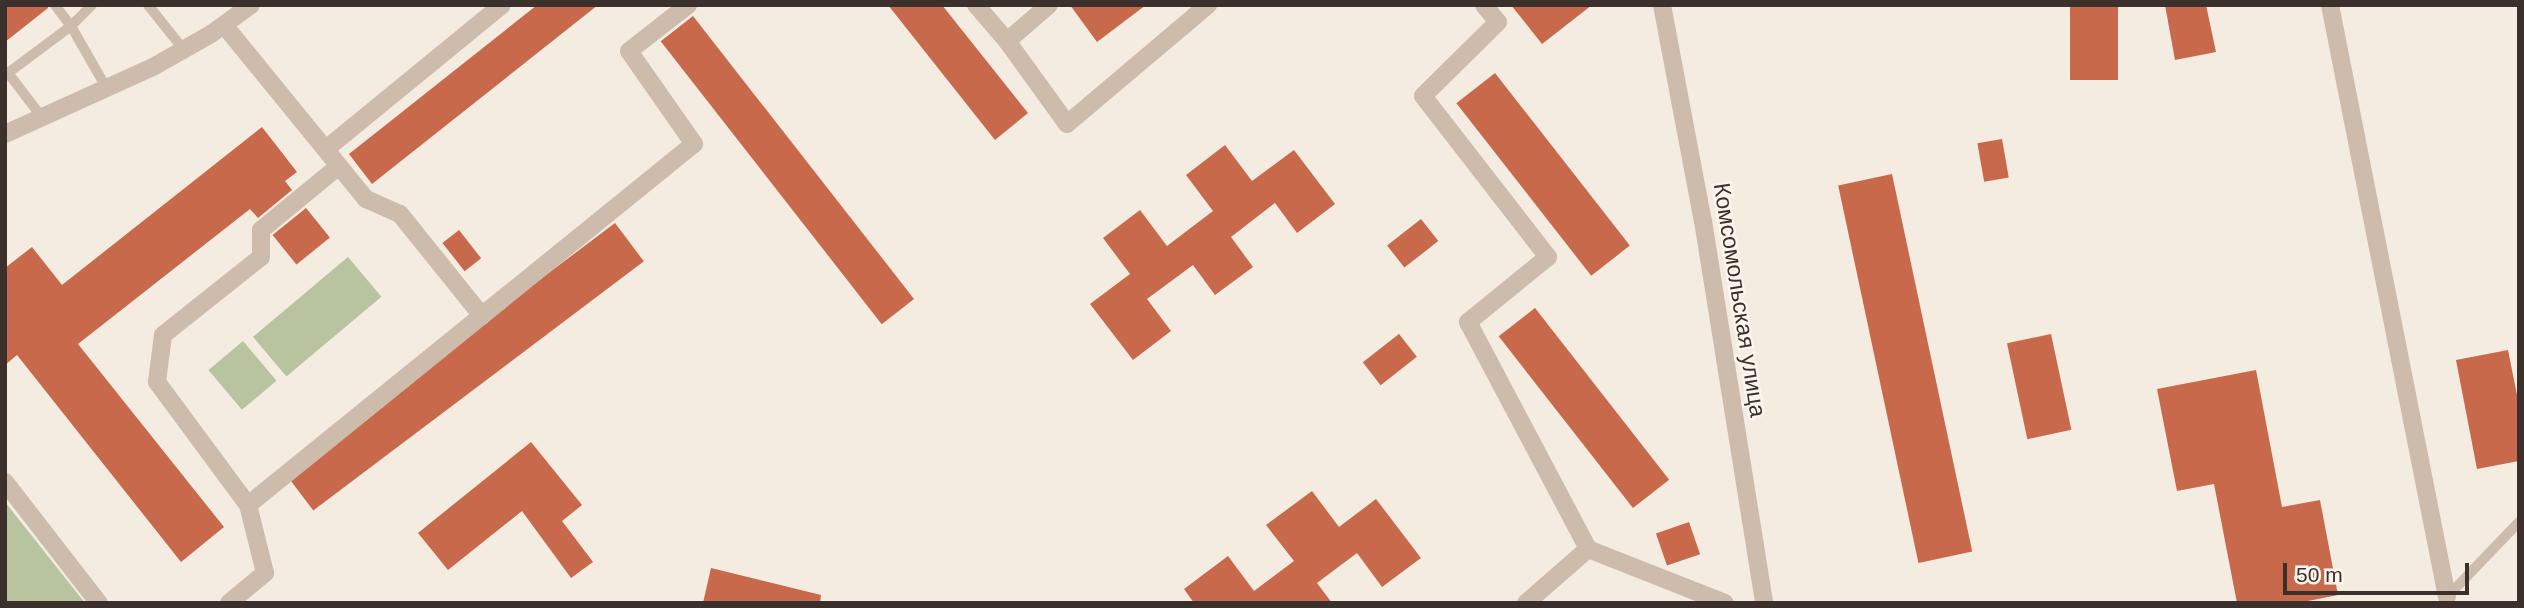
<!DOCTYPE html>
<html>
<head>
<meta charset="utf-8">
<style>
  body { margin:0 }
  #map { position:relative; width:2524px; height:608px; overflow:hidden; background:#f4ebe1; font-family:Arial,sans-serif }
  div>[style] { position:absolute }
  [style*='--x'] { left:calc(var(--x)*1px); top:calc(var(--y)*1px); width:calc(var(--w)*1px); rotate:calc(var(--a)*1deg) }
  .green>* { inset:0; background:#b8c4a0; transform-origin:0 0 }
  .building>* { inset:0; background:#c8694b; transform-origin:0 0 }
  .service>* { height:10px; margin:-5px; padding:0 5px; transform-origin:5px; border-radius:5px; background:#cdbbac }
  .minor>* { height:18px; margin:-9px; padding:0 9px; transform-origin:9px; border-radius:9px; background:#cdbbac }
  .tertiary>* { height:18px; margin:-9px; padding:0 9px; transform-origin:9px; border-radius:9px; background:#cdbbac }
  span { translate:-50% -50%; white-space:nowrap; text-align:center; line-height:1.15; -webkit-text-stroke:5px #fbf5ee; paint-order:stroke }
  .street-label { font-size:23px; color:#3b302b }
  .frame { position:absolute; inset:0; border:7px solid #3b302b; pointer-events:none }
  .scale { position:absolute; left:2283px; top:563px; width:186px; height:32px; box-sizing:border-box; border:4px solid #3b302b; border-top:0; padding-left:9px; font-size:21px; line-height:24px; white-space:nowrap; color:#3b302b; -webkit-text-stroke:5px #fbf5ee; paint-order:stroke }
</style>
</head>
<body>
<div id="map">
  <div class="green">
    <i style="left:348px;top:257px;width:52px;height:124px;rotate:50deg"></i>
    <i style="left:243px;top:341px;width:52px;height:45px;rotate:50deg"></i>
    <i style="clip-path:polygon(5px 502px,85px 603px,5px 603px)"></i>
  </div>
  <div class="building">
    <i style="clip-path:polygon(5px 5px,48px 5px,48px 8px,5px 42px)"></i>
    <i style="clip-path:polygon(537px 5px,598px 5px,372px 184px,349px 154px)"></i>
    <i style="clip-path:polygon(888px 5px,942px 5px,1028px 113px,995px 140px)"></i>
    <i style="clip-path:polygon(1070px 5px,1146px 5px,1097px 42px)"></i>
    <i style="clip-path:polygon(1511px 5px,1592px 5px,1542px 44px)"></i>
    <i style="left:2070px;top:5px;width:48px;height:75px"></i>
    <i style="clip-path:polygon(2165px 5px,2206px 5px,2216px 52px,2175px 60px)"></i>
    <i style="left:693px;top:16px;width:359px;height:41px;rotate:52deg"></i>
    <i style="left:1495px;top:73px;width:219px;height:49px;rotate:52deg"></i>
    <i style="clip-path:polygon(262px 127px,297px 172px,285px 181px,292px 190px,258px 218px,250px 209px,78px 344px,224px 527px,181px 562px,17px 355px,5px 365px,5px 268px,32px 247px,62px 285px)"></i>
    <i style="left:2002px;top:139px;width:39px;height:25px;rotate:80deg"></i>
    <i style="clip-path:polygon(1225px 145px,1252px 181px,1294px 150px,1335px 204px,1297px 233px,1275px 203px,1231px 237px,1253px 267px,1215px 295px,1193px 265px,1147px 299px,1171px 331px,1133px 360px,1090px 304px,1130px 274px,1103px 238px,1140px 210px,1167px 246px,1213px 211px,1186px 175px)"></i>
    <i style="left:1892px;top:174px;width:386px;height:55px;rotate:78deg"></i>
    <i style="left:306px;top:208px;width:38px;height:43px;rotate:51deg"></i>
    <i style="left:1421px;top:219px;width:28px;height:43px;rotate:52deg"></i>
    <i style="left:615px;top:223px;width:48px;height:414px;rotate:53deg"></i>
    <i style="left:459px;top:230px;width:36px;height:21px;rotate:52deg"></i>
    <i style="left:1535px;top:308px;width:218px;height:46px;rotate:52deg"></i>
    <i style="left:1399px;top:334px;width:29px;height:46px;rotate:52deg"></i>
    <i style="left:2051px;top:334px;width:98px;height:45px;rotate:78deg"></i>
    <i style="clip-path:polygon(2508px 350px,2519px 405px,2519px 461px,2477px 469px,2456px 360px)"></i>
    <i style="clip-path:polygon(2256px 370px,2282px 507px,2320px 500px,2338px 595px,2298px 603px,2237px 603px,2214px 484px,2177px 491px,2157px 389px)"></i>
    <i style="clip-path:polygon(531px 442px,582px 505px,562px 521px,593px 562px,571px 578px,522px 511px,448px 570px,418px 533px)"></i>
    <i style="clip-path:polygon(1312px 491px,1339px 527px,1376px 499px,1421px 558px,1382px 587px,1357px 553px,1317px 583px,1332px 603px,1194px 603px,1184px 589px,1228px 556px,1254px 591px,1294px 561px,1266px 525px)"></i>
    <i style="left:1689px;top:522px;width:34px;height:35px;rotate:71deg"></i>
    <i style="clip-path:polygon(711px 568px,821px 595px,820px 603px,703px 603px)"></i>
  </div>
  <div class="service">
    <i style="--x:55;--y:5;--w:26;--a:53"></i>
    <i style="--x:71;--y:26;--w:30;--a:-45"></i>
    <i style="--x:148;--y:5;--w:58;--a:51.3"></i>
    <i style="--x:41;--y:116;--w:54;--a:-127.5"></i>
    <i style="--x:8;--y:73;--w:79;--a:-36.7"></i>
    <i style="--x:71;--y:26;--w:70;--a:60.2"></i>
    <i style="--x:2447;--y:597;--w:104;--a:-46.2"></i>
  </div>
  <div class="minor">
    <i style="--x:976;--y:5;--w:48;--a:49.3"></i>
    <i style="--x:1007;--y:41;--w:55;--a:-40.6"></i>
    <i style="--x:1484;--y:5;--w:22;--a:51"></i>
    <i style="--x:1498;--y:22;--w:105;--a:135.4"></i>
    <i style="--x:1423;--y:96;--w:204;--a:52.2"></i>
    <i style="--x:1548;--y:257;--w:103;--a:140.9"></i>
    <i style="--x:1468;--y:322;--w:257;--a:62.1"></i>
    <i style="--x:2330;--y:5;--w:603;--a:78.82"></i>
    <i style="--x:224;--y:25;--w:225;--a:50.8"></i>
    <i style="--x:366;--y:199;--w:37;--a:24"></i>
    <i style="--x:400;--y:214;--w:131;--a:51.2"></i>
    <i style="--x:1007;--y:41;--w:102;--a:54.1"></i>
    <i style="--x:1067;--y:124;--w:185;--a:-40.2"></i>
    <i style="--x:326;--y:149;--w:227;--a:-39.3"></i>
    <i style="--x:5;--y:482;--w:153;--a:52.2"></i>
    <i style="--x:248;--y:505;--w:153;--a:-126.5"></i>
    <i style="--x:157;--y:382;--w:47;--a:-82.7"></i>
    <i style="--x:163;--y:335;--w:125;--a:-38.5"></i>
    <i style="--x:261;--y:257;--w:27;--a:-90"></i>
    <i style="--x:261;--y:230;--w:101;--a:-39.4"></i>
    <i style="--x:229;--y:603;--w:47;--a:-39.8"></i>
    <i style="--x:265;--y:573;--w:70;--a:-104"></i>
    <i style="--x:248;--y:505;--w:574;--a:-38.99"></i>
    <i style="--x:694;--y:144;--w:113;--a:-125"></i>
    <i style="--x:629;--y:51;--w:75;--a:-37.9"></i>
    <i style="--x:1526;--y:603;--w:82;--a:-41.1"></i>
    <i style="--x:1588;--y:549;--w:147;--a:21.5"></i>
  </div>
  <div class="tertiary">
    <i style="--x:1662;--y:5;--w:220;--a:79.3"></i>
    <i style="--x:1703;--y:221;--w:387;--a:80.9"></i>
    <i style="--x:5;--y:134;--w:162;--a:-24.4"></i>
    <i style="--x:153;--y:67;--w:67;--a:-29.6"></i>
    <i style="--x:211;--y:34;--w:49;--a:-35.9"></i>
  </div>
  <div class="street-label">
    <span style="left:1740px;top:300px;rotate:81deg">Комсомольская улица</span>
  </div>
  <div class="frame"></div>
  <div class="scale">50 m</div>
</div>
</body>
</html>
